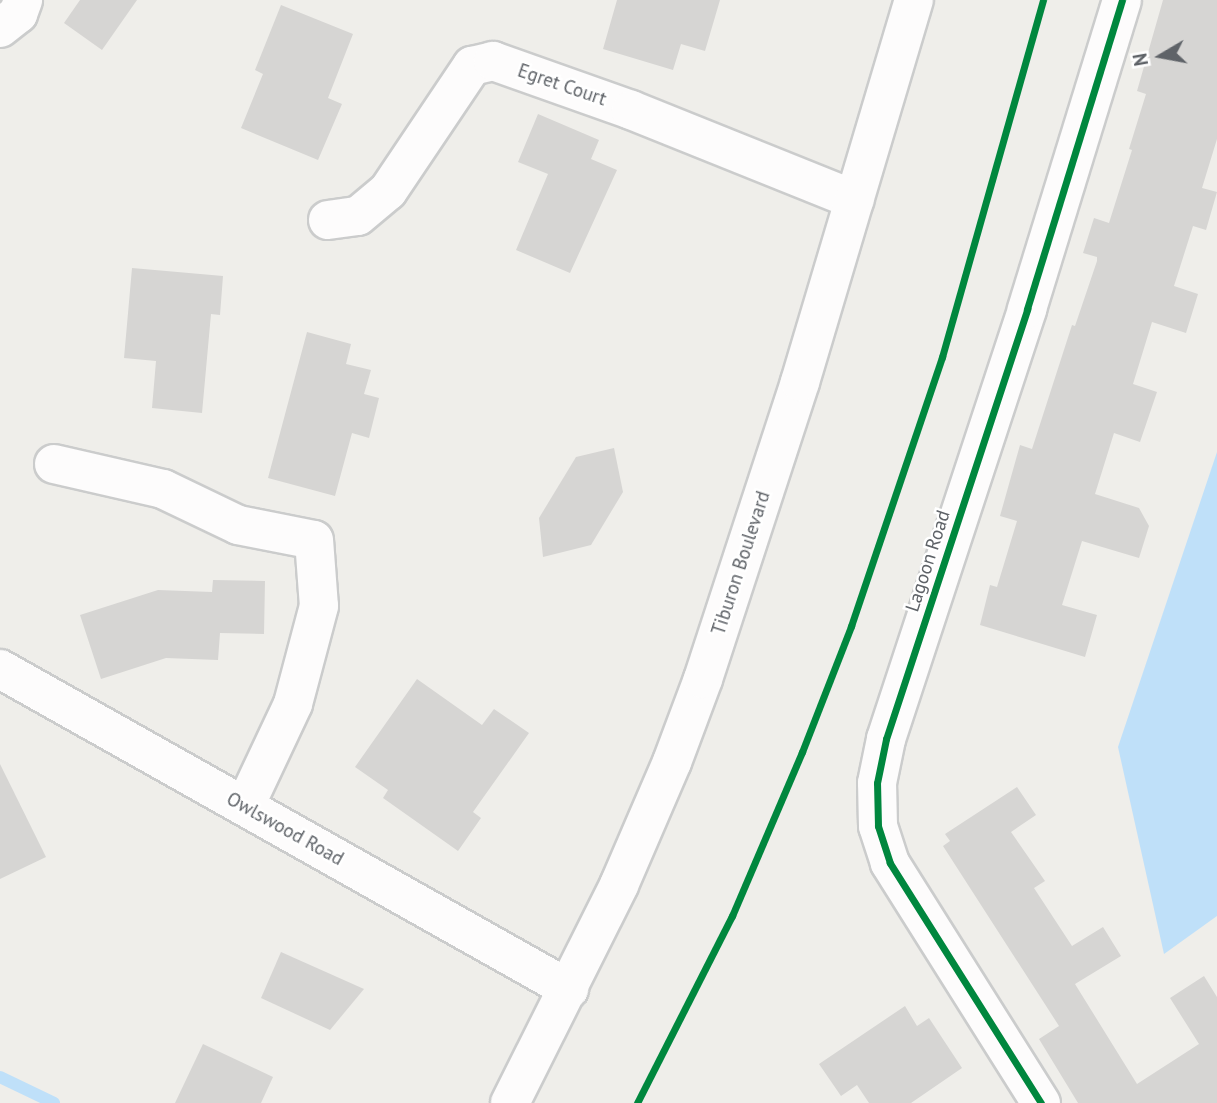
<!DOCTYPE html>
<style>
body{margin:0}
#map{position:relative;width:1217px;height:1103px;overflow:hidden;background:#efeeea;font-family:"PT Sans",sans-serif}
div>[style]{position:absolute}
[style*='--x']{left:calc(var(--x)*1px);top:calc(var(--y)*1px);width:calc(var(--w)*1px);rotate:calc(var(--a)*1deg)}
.water>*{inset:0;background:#bfe0f9}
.stream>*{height:12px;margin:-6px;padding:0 6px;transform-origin:6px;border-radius:6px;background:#bfe0f9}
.building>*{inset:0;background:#d6d5d3}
.roads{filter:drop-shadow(2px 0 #cbcccc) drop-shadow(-2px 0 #cbcccc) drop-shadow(0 2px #cbcccc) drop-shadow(0 -2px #cbcccc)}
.street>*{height:38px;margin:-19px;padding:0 19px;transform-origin:19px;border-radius:19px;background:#fdfcfc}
.secondary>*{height:38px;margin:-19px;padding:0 19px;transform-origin:19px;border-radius:19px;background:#fdfcfc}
.cycleway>*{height:7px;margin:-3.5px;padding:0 3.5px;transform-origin:3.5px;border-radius:3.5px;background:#00873e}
span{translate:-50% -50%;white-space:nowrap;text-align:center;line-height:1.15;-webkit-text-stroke:5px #fff;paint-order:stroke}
.street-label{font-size:19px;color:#5f6368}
.north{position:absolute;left:1126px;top:21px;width:70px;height:70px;-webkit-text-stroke:5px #fff;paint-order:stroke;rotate:260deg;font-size:19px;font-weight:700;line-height:28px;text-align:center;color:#5f6368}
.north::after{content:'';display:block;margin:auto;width:24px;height:32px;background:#5f6368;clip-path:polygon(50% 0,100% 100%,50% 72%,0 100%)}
</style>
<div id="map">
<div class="water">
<i style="clip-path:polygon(1217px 452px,1217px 916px,1164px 954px,1118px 747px)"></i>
</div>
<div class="stream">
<i style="--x:0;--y:1077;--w:60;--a:25.7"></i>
</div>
<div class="building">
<i style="clip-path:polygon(80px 0,137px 0,102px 50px,64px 23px)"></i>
<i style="clip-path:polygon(617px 0,720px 0,705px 51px,681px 44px,673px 70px,603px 49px)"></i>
<i style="clip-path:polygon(1163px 0,1217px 0,1217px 139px,1202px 188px,1217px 192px,1206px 230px,1193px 226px,1174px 286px,1198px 294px,1186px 333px,1152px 322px,1133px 384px,1157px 392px,1140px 442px,1114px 433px,1095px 494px,1139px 508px,1149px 526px,1139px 558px,1082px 541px,1062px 605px,1097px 615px,1085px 657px,980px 625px,990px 585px,997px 587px,1017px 521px,1000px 516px,1020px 445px,1032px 449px,1072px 325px,1075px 326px,1097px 261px,1097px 257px,1083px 253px,1094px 218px,1109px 223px,1132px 150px,1129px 149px,1146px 94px,1137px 91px)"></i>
<i style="clip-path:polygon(281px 5px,353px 34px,328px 98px,342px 104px,318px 160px,241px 128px,263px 74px,255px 70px)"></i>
<i style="clip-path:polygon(538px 114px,599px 140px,591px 159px,617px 170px,570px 273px,516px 250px,548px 174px,518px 162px)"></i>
<i style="clip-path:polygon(132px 268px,223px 276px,220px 315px,211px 314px,202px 413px,152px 408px,156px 361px,124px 358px)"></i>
<i style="clip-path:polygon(307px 332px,351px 344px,346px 364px,371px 370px,364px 394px,379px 398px,369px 438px,352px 433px,335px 496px,268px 478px)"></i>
<i style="clip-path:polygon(614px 448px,623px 492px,591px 545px,543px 557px,539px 518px,576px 457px)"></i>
<i style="clip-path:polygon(213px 580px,265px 581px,264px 634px,220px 633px,218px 660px,166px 658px,101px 679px,80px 615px,158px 590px,212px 592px)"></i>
<i style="clip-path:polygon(417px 679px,482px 725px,494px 709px,529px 733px,473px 812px,481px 818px,458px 851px,383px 798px,388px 790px,355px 767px)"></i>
<i style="clip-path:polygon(0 764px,46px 857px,0 879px)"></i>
<i style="clip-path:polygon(1017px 787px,1036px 815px,1011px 832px,1045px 881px,1034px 888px,1072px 946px,1103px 927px,1121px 956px,1075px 984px,1137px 1084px,1199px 1044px,1170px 998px,1204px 976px,1217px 997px,1217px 1103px,1078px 1103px,1039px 1039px,1059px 1026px,943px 846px,950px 841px,945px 834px)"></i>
<i style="clip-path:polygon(281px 952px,364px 989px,330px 1030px,261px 998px)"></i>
<i style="clip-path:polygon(905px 1006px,917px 1026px,929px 1018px,962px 1068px,911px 1103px,869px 1103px,857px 1085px,841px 1096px,819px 1064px)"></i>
<i style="clip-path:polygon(203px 1044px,273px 1077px,261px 1103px,175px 1103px)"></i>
</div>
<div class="roads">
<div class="street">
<i style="--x:0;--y:28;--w:23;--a:-38"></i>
<i style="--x:18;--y:14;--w:15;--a:-70"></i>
<i style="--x:328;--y:220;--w:30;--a:-8"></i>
<i style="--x:358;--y:216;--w:39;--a:-40"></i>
<i style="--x:388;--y:191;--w:151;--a:-56.1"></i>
<i style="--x:472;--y:66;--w:22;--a:-13"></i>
<i style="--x:493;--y:61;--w:146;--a:19.5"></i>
<i style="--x:631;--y:110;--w:241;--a:21.9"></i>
<i style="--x:54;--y:464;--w:112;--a:12.9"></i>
<i style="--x:163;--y:489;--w:83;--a:25.6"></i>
<i style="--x:238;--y:525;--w:77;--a:11.2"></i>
<i style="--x:314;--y:540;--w:66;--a:85.7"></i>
<i style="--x:319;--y:606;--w:101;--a:104.9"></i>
<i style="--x:293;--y:704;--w:113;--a:115.2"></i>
<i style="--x:0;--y:669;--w:653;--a:29.35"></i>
<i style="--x:1041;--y:1103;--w:284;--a:-122.2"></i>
<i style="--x:890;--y:863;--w:39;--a:-108"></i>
<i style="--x:878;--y:826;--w:43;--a:-91.3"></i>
<i style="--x:877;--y:783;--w:45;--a:-78.4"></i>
<i style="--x:886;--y:739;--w:453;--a:-71.8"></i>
<i style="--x:1027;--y:309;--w:323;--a:-72.9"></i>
</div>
<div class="secondary">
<i style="--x:510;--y:1103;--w:244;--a:-63.4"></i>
<i style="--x:619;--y:885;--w:134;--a:-66.7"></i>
<i style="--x:672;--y:762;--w:89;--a:-69.5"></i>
<i style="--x:703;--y:679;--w:312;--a:-71.9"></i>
<i style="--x:800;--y:382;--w:399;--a:-73.4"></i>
</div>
</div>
<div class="cycleway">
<i style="--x:637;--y:1103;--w:210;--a:-63.1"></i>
<i style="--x:732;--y:916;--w:178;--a:-66.9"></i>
<i style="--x:802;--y:752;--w:135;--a:-68.7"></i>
<i style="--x:851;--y:626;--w:284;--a:-71.3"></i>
<i style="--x:942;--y:357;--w:371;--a:-74.2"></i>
<i style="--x:1041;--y:1103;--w:284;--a:-122.2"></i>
<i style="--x:890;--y:863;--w:39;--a:-108"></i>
<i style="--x:878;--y:826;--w:43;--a:-91.3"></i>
<i style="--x:877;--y:783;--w:45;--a:-78.4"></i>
<i style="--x:886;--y:739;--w:453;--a:-71.8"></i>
<i style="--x:1027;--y:309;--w:323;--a:-72.9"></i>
</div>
<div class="street-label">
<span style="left:562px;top:85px;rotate:19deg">Egret Court</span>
<span style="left:928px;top:561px;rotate:-72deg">Lagoon Road</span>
<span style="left:741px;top:563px;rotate:-72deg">Tiburon Boulevard</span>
<span style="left:285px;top:829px;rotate:29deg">Owlswood Road</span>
</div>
<div class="north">N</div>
</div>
